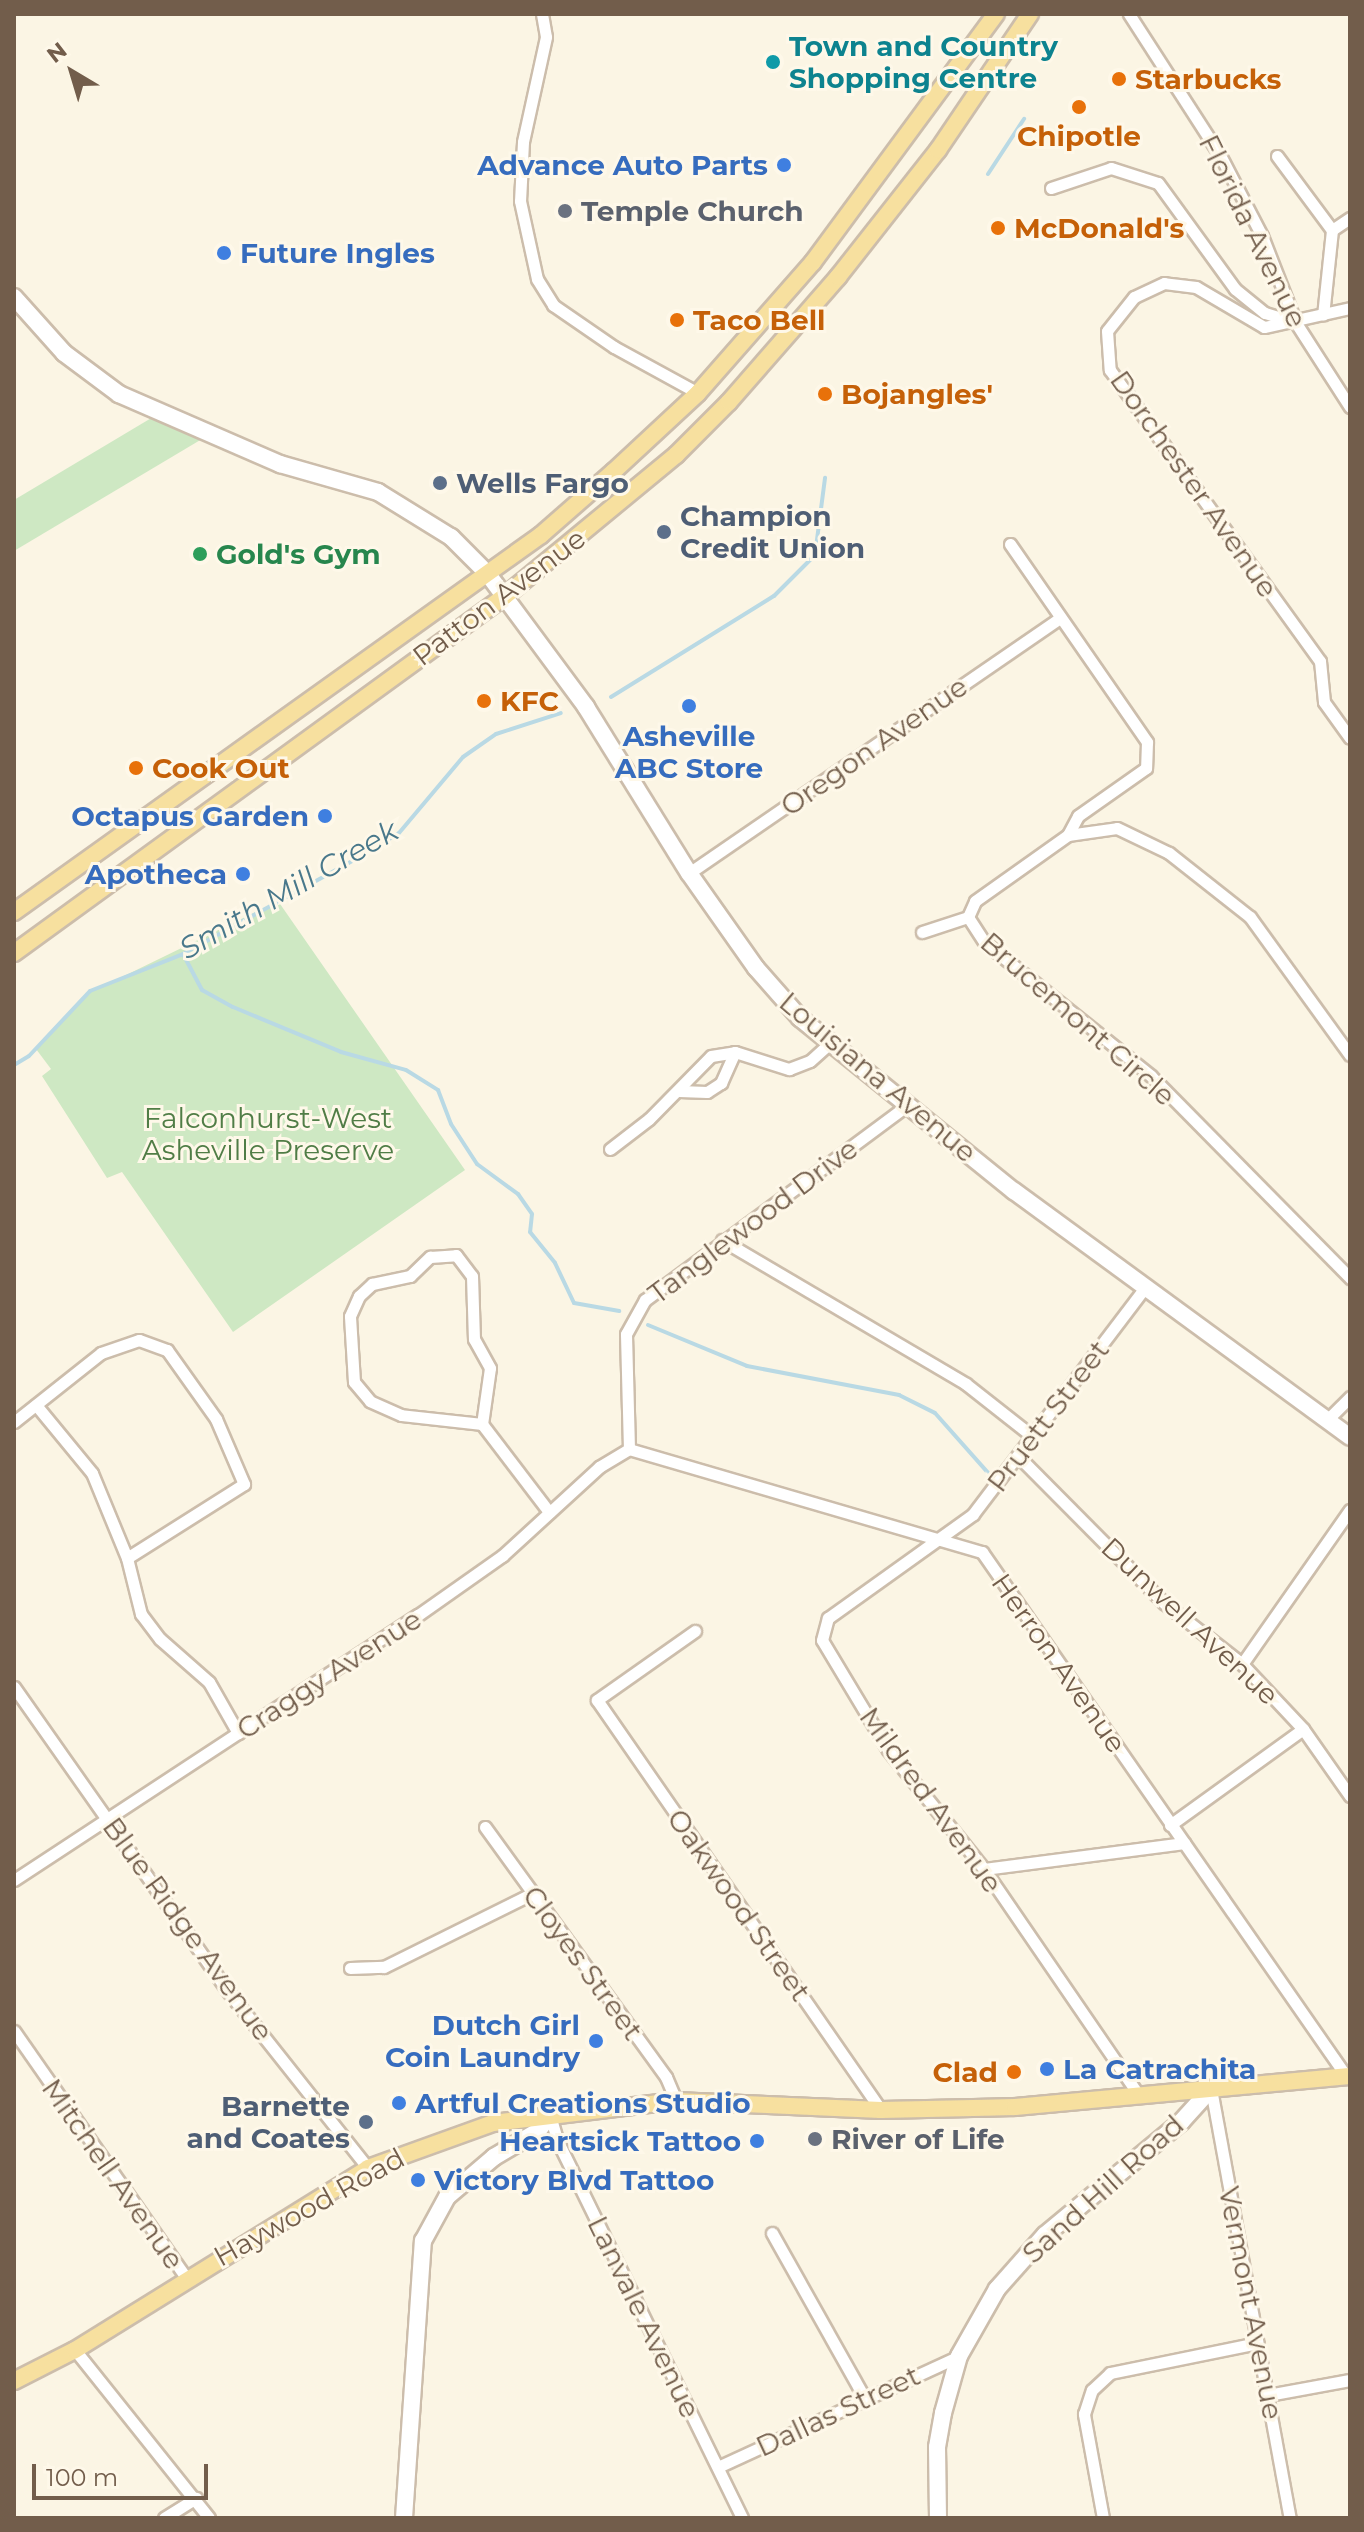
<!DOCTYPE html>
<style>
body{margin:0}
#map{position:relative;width:1364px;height:2532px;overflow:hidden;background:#fbf5e4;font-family:Montserrat,sans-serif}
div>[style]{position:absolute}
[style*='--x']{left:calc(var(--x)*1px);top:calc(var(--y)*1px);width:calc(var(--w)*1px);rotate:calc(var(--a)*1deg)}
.green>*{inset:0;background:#cee8c3}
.stream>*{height:4px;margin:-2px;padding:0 2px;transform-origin:2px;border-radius:2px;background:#b9d9e4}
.roads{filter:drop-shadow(2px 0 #ccbdab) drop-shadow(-2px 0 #ccbdab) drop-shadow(0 2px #ccbdab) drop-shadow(0 -2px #ccbdab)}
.street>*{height:11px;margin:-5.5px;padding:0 5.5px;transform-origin:5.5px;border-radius:5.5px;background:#fff}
.secondary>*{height:16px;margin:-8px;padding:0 8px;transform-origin:8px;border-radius:8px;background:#fff}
.primary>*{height:16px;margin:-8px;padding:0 8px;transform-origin:8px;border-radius:8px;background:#f7e09f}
.dots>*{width:22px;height:22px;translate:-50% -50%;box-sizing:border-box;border:4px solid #fef8e9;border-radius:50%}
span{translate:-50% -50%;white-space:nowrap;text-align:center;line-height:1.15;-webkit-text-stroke:6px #fef8e9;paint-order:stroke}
.culture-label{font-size:28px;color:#0d838f;font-weight:700}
.left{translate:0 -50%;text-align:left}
.food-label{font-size:28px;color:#c56008;font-weight:700}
.right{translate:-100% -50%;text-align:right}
.shop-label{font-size:28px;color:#366cbe;font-weight:700}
.worship-label{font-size:28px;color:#5b616d;font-weight:700}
.street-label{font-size:28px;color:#725d4b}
.service-label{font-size:28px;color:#4e5e75;font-weight:700}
.leisure-label{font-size:28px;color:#27864d;font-weight:700}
.park-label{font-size:28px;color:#507d46}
.water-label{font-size:30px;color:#49788b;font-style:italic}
.frame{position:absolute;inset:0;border:16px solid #725d4b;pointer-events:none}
.north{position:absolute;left:32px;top:32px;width:80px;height:80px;-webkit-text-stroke:6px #fef8e9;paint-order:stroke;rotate:322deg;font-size:22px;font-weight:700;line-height:32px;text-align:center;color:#725d4b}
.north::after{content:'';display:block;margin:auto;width:28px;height:36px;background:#725d4b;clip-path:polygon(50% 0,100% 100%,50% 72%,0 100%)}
.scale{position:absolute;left:32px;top:2464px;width:176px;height:36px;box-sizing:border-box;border:4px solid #725d4b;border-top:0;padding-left:10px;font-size:24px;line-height:28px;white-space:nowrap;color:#725d4b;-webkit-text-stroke:6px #fef8e9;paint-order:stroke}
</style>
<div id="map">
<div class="green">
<i style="clip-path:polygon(153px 417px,202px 439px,14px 551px,14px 500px)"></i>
<i style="clip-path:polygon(278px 901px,465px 1170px,233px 1332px,122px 1172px,107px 1178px,42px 1076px,51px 1069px,36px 1049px,85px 995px)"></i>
</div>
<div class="stream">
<i style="--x:988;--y:174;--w:66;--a:-56.8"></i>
<i style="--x:611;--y:697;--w:192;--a:-31.8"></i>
<i style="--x:774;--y:596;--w:58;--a:-45"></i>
<i style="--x:815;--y:555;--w:78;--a:-82.6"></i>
<i style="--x:183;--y:954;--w:41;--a:62.2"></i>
<i style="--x:202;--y:990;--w:35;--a:29"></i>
<i style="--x:233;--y:1007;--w:117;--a:22.6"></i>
<i style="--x:341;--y:1052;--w:67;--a:15.5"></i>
<i style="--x:406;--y:1070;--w:38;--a:32"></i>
<i style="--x:438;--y:1090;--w:36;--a:69"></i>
<i style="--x:451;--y:1124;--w:48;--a:57"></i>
<i style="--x:477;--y:1164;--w:51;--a:36.2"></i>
<i style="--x:518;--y:1194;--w:24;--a:55"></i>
<i style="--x:532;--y:1214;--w:18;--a:96"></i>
<i style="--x:530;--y:1232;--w:40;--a:51"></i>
<i style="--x:555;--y:1263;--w:44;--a:64.6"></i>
<i style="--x:574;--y:1303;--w:46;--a:10.1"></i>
<i style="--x:14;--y:1065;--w:17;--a:-31"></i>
<i style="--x:29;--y:1056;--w:89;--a:-46.8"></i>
<i style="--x:90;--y:991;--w:100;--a:-21.7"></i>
<i style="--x:183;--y:954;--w:203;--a:-28.8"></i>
<i style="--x:361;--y:856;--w:44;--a:-31.2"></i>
<i style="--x:399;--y:833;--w:99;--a:-49.9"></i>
<i style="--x:463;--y:757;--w:40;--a:-34.9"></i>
<i style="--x:496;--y:734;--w:68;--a:-17.9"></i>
<i style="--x:648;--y:1325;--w:107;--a:22.5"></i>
<i style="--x:747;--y:1366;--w:155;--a:10.8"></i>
<i style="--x:899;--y:1395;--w:40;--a:26.6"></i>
<i style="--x:935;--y:1413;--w:84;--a:48.4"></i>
</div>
<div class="roads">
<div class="street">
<i style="--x:542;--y:14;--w:23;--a:80"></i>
<i style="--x:546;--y:37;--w:107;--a:102.4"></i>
<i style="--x:523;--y:142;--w:59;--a:92.9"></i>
<i style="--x:520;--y:201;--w:80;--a:77.7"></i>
<i style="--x:537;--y:279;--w:31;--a:58"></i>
<i style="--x:553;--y:305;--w:74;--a:34.5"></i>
<i style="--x:614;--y:347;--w:96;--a:28.7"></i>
<i style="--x:1129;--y:14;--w:168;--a:57.2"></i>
<i style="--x:1220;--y:155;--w:91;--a:62.6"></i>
<i style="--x:1262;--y:236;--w:93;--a:68.7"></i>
<i style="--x:1296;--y:323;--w:100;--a:57.3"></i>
<i style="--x:1277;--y:156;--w:92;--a:53.4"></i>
<i style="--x:1332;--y:230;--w:85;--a:96"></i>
<i style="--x:1051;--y:188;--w:63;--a:-18.4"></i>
<i style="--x:1111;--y:168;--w:49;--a:17.7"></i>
<i style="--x:1158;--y:183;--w:131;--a:54"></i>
<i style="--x:1235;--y:289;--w:38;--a:39"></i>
<i style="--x:1265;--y:313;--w:27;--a:17"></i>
<i style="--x:1332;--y:230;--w:22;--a:-34"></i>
<i style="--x:1350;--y:308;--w:88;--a:167.5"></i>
<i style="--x:1264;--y:327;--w:79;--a:-149.5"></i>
<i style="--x:1196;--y:287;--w:32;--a:-173"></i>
<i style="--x:1164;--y:283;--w:33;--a:155"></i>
<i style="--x:1134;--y:297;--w:43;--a:128.5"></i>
<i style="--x:1107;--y:331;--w:39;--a:86"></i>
<i style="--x:1110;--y:370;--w:359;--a:54.2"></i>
<i style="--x:1320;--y:661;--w:41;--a:84.4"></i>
<i style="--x:1324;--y:702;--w:44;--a:54.2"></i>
<i style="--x:1010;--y:544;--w:241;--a:55.3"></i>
<i style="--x:1147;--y:742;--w:26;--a:92"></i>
<i style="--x:1146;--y:768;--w:83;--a:144.8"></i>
<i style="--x:1078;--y:816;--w:21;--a:118"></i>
<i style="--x:689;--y:873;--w:449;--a:-34.5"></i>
<i style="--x:968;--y:917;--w:30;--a:57"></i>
<i style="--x:984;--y:942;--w:214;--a:38.7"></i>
<i style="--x:1151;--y:1076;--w:284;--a:45.4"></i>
<i style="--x:968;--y:917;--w:17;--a:-66"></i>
<i style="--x:975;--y:901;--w:114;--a:-35.4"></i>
<i style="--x:1068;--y:835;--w:49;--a:-8.1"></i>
<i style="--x:1117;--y:828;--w:58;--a:25.7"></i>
<i style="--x:1169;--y:853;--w:103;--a:38.3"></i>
<i style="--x:1250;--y:917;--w:170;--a:54.1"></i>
<i style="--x:922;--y:932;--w:48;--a:-18.1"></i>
<i style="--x:679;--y:1091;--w:28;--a:2"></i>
<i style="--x:707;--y:1092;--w:17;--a:-33"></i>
<i style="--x:721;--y:1083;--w:34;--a:-66"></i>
<i style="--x:610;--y:1149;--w:49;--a:-37.6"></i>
<i style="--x:649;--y:1119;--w:88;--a:-45.5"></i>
<i style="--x:711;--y:1056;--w:24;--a:-9"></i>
<i style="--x:735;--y:1052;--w:57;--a:17.5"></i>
<i style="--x:789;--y:1069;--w:22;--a:-21"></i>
<i style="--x:810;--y:1061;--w:27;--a:-42"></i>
<i style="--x:722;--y:1240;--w:283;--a:30.5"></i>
<i style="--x:966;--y:1384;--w:84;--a:38.2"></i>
<i style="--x:36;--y:1405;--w:88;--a:50.5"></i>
<i style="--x:92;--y:1473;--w:92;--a:67.6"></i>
<i style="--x:127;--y:1558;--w:58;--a:76"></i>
<i style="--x:141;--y:1614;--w:31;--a:53"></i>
<i style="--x:160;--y:1639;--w:65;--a:41.3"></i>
<i style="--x:209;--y:1682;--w:59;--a:60.4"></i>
<i style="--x:1327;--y:1420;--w:33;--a:-45"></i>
<i style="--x:14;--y:1422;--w:111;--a:-38.4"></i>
<i style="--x:101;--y:1353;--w:40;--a:-18.9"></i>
<i style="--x:139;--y:1340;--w:30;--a:20"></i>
<i style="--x:167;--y:1350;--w:85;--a:54.6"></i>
<i style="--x:216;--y:1419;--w:71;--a:66.7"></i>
<i style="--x:244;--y:1484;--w:138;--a:147.7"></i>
<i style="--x:482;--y:1424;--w:81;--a:-173.7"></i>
<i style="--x:401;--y:1415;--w:34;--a:-156"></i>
<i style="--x:370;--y:1401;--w:25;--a:-130"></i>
<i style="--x:354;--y:1382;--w:66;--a:-93.5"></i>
<i style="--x:350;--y:1316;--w:22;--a:-66"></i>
<i style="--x:359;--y:1296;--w:18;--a:-43"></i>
<i style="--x:372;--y:1284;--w:39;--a:-12"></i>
<i style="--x:410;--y:1276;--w:28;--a:-44"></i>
<i style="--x:430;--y:1257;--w:26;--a:-4"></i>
<i style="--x:456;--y:1255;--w:26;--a:53"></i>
<i style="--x:472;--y:1276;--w:63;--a:88.2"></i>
<i style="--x:474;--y:1339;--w:33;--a:61"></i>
<i style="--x:490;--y:1368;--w:57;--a:98.1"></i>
<i style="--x:482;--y:1424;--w:111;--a:52.7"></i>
<i style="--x:629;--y:1449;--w:368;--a:16.3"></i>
<i style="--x:982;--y:1552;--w:638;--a:55.21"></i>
<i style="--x:629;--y:1449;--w:115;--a:-91.5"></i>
<i style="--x:626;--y:1334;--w:39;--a:-61"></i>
<i style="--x:645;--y:1300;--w:325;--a:-36.6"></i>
<i style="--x:1018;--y:1456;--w:207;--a:45.2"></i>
<i style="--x:1164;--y:1603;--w:99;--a:38"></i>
<i style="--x:1242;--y:1664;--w:89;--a:46.8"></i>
<i style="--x:1303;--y:1729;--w:82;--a:55"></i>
<i style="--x:695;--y:1631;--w:120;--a:144.9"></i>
<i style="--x:597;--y:1700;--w:499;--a:55.3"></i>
<i style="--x:1242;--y:1664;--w:188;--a:-55"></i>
<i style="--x:14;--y:1687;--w:369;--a:54.9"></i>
<i style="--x:226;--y:1989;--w:228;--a:51.6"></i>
<i style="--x:1170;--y:1825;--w:164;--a:-35.8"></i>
<i style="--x:485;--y:1827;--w:309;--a:54.1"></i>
<i style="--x:666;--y:2077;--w:26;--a:67"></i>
<i style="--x:984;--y:1869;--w:202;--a:-7.4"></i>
<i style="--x:14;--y:1880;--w:483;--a:-33.3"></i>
<i style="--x:418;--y:1615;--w:103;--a:-35.1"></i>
<i style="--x:502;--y:1556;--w:132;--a:-42.5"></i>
<i style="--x:599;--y:1467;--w:35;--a:-31"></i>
<i style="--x:350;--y:1968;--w:34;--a:-2"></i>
<i style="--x:384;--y:1967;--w:166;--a:-26.4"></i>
<i style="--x:14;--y:2031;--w:301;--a:55.1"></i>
<i style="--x:1211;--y:2089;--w:436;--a:79.6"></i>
<i style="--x:1138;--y:2094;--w:273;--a:-124.4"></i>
<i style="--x:984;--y:1869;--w:153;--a:-128.9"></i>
<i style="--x:888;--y:1750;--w:128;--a:-121"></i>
<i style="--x:822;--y:1640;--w:23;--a:-75"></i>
<i style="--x:828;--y:1618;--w:178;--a:-35.6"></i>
<i style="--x:973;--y:1514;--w:283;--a:-52.8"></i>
<i style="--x:550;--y:2115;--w:26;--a:74"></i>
<i style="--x:557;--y:2140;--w:421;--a:63.9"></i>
<i style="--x:772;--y:2233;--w:188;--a:60.7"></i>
<i style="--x:75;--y:2350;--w:215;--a:51.4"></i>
<i style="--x:1268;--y:2395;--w:83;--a:-10.4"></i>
<i style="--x:718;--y:2467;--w:265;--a:-24.7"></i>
<i style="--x:164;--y:2518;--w:38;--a:-32"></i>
<i style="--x:1103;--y:2518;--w:106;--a:-100.4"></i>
<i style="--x:1084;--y:2414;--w:25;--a:-72"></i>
<i style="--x:1092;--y:2390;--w:25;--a:-43"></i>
<i style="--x:1110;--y:2373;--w:150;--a:-11.5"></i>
</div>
<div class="secondary">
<i style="--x:14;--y:297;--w:75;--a:48.2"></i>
<i style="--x:64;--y:353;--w:69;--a:36.7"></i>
<i style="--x:119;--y:394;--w:176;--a:23.5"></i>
<i style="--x:280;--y:464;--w:102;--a:15.9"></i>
<i style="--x:378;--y:492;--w:86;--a:31.7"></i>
<i style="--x:451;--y:537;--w:51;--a:45"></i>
<i style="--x:487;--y:573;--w:167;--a:53.5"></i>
<i style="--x:586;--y:707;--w:195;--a:58.2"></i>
<i style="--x:689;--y:873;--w:116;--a:54.8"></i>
<i style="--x:756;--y:968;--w:67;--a:48.7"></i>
<i style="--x:800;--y:1018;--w:275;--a:39"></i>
<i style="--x:1014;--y:1191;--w:416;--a:36.2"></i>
<i style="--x:404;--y:2518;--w:278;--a:-86.1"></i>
<i style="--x:423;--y:2241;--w:50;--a:-61.4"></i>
<i style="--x:447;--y:2197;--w:62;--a:-40.4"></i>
<i style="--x:494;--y:2157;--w:51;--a:-30.6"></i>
<i style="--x:538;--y:2131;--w:20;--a:-53"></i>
<i style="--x:938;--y:2518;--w:71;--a:-90.8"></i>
<i style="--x:937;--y:2447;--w:35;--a:-80"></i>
<i style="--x:943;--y:2413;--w:59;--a:-74.3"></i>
<i style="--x:959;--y:2356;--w:77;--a:-60.4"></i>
<i style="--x:997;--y:2289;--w:72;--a:-48.4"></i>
<i style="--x:1045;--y:2235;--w:177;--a:-39.7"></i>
<i style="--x:1181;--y:2122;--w:45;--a:-47.7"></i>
</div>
<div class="primary">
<i style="--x:14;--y:912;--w:648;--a:-35.58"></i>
<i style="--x:541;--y:535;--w:96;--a:-41.2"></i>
<i style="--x:613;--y:472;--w:116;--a:-42.9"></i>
<i style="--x:698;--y:393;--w:174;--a:-48.7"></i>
<i style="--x:813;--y:262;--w:308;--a:-53.6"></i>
<i style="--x:14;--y:953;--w:607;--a:-36.02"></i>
<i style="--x:505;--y:596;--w:222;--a:-39.5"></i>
<i style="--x:676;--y:455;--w:75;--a:-45"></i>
<i style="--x:729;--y:402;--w:166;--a:-48.9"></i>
<i style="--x:838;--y:277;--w:162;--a:-51.8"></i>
<i style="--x:938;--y:150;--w:164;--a:-55.9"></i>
<i style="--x:14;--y:2381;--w:68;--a:-26.9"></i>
<i style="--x:75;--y:2350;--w:345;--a:-31.8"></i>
<i style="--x:368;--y:2168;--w:133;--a:-19.8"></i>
<i style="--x:493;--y:2123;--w:184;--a:-6.9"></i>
<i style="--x:676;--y:2101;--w:205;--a:2.5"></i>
<i style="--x:881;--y:2110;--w:134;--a:-1.3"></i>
<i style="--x:1015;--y:2107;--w:336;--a:-5.3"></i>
</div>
</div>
<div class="dots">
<i style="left:773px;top:62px;background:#0f9aa8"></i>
<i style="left:1119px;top:79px;background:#e8710a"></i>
<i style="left:1079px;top:107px;background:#e8710a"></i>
<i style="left:784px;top:165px;background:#3f7fe0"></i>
<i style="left:565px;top:211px;background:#6b7280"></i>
<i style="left:998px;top:228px;background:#e8710a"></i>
<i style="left:224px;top:253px;background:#3f7fe0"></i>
<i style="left:677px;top:320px;background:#e8710a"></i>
<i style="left:825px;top:394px;background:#e8710a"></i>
<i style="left:440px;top:483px;background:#5c6f8a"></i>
<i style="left:664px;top:532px;background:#5c6f8a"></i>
<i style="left:200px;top:554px;background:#2e9e5b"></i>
<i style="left:484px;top:701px;background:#e8710a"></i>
<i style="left:689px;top:706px;background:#3f7fe0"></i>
<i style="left:136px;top:768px;background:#e8710a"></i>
<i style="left:325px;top:816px;background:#3f7fe0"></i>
<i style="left:243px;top:874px;background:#3f7fe0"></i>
<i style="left:596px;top:2041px;background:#3f7fe0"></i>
<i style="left:1047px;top:2069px;background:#3f7fe0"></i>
<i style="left:1014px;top:2072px;background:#e8710a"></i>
<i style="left:399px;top:2103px;background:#3f7fe0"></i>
<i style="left:366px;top:2122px;background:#5c6f8a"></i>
<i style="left:815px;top:2139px;background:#6b7280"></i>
<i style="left:757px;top:2141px;background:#3f7fe0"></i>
<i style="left:418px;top:2180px;background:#3f7fe0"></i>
</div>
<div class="culture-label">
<span class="left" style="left:789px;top:62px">Town and Country<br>Shopping Centre</span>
</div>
<div class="food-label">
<span class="left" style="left:1135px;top:79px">Starbucks</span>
<span style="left:1079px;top:136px">Chipotle</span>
<span class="left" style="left:1014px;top:228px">McDonald's</span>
<span class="left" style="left:693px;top:320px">Taco Bell</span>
<span class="left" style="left:841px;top:394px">Bojangles'</span>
<span class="left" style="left:500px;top:701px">KFC</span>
<span class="left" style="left:152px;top:768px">Cook Out</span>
<span class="right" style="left:998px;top:2072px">Clad</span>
</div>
<div class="shop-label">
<span class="right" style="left:768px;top:165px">Advance Auto Parts</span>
<span class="left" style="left:240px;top:253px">Future Ingles</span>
<span style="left:689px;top:752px">Asheville<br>ABC Store</span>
<span class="right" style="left:309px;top:816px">Octapus Garden</span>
<span class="right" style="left:227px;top:874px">Apotheca</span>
<span class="right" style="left:580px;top:2041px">Dutch Girl<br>Coin Laundry</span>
<span class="left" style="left:1063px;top:2069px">La Catrachita</span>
<span class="left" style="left:415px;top:2103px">Artful Creations Studio</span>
<span class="right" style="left:741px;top:2141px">Heartsick Tattoo</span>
<span class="left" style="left:434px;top:2180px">Victory Blvd Tattoo</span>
</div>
<div class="worship-label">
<span class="left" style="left:581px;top:211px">Temple Church</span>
<span class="left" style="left:831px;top:2139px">River of Life</span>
</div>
<div class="street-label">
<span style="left:1253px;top:231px;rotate:64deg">Florida Avenue</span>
<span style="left:1194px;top:484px;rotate:55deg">Dorchester Avenue</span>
<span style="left:499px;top:597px;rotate:-37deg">Patton Avenue</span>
<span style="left:874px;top:746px;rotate:-35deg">Oregon Avenue</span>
<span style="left:1078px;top:1019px;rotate:41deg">Brucemont Circle</span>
<span style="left:878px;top:1077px;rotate:40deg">Louisiana Avenue</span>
<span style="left:753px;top:1221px;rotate:-37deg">Tanglewood Drive</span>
<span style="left:1048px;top:1416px;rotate:-53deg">Pruett Street</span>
<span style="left:1190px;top:1621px;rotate:43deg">Dunwell Avenue</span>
<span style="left:1059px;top:1663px;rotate:55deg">Herron Avenue</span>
<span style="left:329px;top:1674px;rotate:-33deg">Craggy Avenue</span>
<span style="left:931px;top:1800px;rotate:54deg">Mildred Avenue</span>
<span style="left:739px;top:1905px;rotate:55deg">Oakwood Street</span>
<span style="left:188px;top:1929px;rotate:54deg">Blue Ridge Avenue</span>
<span style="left:583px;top:1963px;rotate:54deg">Cloyes Street</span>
<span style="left:113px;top:2174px;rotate:55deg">Mitchell Avenue</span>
<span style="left:1103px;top:2189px;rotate:-42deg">Sand Hill Road</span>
<span style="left:309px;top:2207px;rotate:-29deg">Haywood Road</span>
<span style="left:1251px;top:2303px;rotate:79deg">Vermont Avenue</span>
<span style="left:644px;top:2317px;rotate:64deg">Lanvale Avenue</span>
<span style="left:838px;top:2411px;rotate:-25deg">Dallas Street</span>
</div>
<div class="service-label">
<span class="left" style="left:456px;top:483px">Wells Fargo</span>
<span class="left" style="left:680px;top:532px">Champion<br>Credit Union</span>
<span class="right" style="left:350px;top:2122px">Barnette<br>and Coates</span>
</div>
<div class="leisure-label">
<span class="left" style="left:216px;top:554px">Gold's Gym</span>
</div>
<div class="park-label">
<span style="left:268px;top:1134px">Falconhurst-West<br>Asheville Preserve</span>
</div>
<div class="water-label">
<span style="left:289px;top:890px;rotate:-30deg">Smith Mill Creek</span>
</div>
<div class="frame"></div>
<div class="north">N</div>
<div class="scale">100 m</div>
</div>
